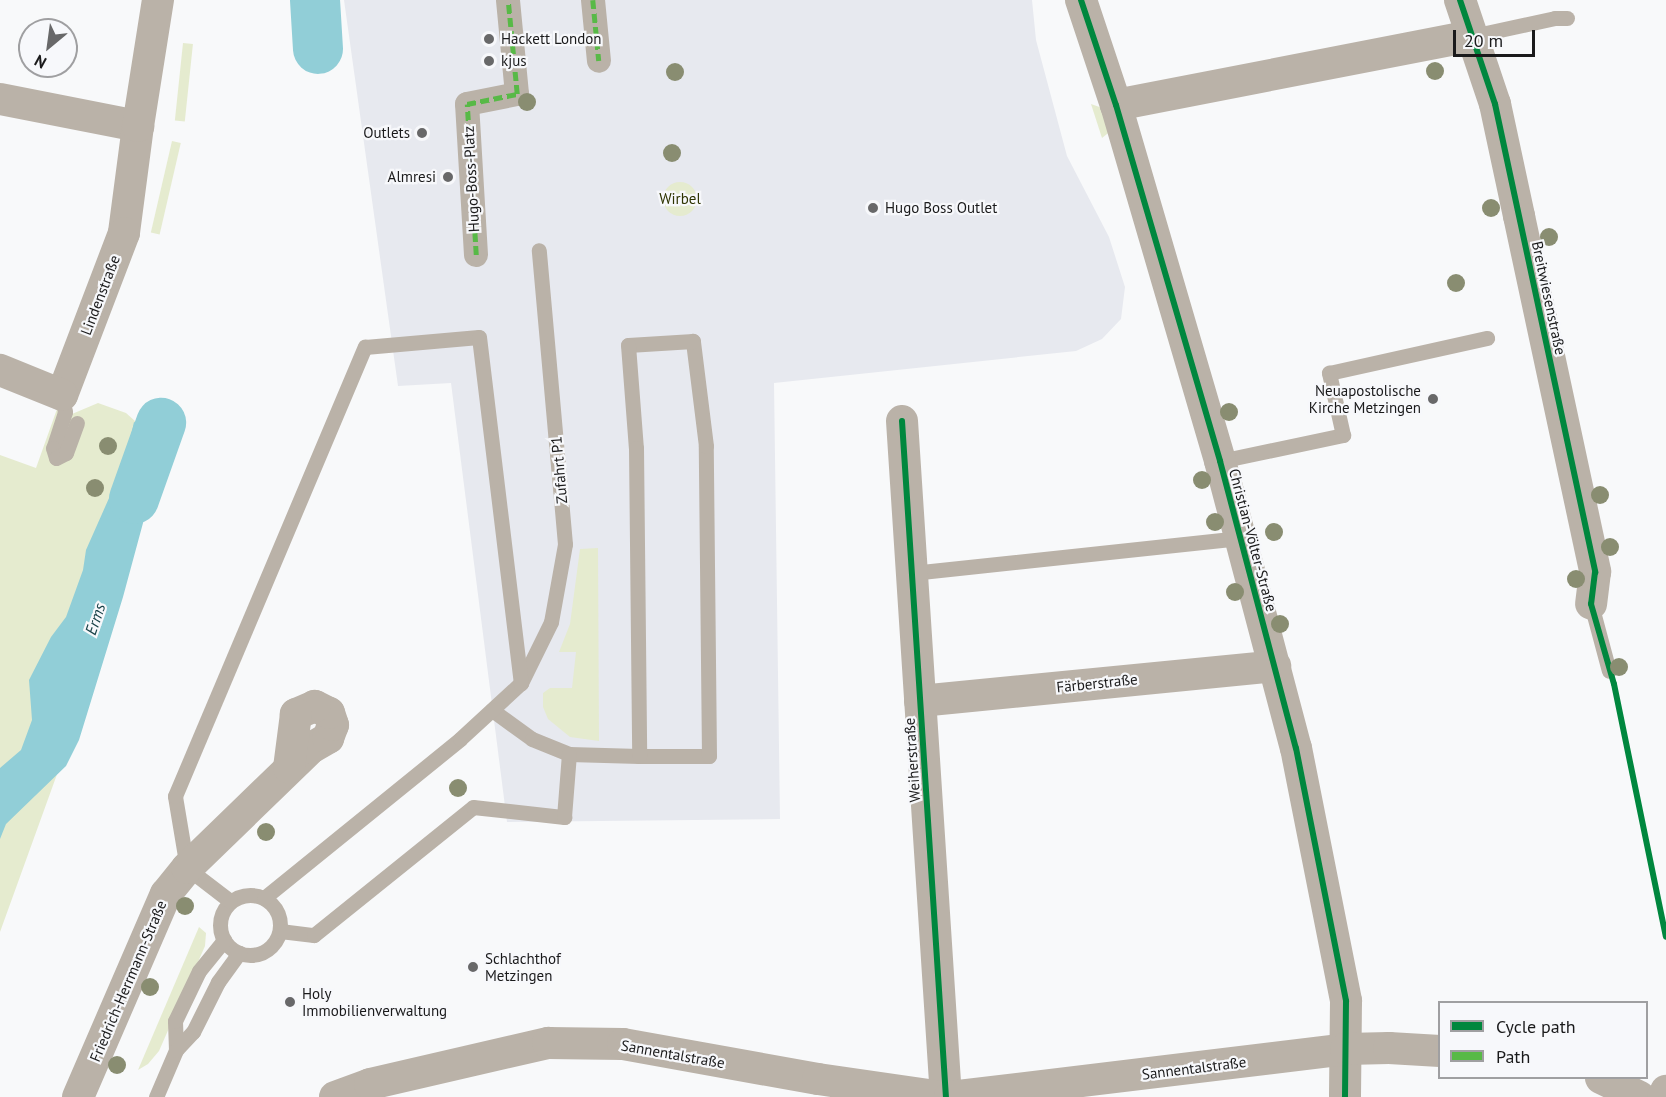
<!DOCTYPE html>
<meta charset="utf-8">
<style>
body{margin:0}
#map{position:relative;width:1666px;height:1097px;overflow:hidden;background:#f8f9fa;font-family:"PT Sans",sans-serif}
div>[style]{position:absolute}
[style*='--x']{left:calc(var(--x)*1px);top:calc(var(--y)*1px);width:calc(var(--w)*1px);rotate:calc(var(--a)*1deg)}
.built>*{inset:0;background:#e7e9ef}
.green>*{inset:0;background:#e5ebcf;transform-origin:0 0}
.round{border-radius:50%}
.water>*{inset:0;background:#91ced7}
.river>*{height:50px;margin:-25px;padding:0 25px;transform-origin:25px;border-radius:25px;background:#91ced7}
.service>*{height:15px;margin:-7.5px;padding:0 7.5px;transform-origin:7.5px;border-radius:7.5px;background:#bab2a8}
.service>.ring{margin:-7.5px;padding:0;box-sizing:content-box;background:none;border:15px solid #bab2a8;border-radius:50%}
.pedestrian>*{height:24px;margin:-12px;padding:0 12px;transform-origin:12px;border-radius:12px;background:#bab2a8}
.minor>*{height:32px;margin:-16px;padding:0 16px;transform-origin:16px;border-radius:16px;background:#bab2a8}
.quiet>*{height:4.5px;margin-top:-2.25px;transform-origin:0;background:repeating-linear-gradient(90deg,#58b947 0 9px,transparent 0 13.5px)}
.cycleway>*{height:6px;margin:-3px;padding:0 3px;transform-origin:3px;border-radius:3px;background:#00873e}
.trees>*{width:18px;height:18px;margin:-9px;border-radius:50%;background:#898d71}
.dots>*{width:16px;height:16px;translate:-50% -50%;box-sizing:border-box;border:3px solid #f7f8fb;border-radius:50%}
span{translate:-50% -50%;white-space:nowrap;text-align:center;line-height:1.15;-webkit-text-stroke:4.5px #f7f8fb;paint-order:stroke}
.poi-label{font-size:15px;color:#1a1a1b}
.left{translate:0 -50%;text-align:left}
.right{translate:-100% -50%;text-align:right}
.street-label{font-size:15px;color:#1a1a1b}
.park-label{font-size:15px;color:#2e3401}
.water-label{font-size:16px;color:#194248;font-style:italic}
.legend{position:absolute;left:1438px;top:1001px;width:210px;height:78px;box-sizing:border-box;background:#f7f8fb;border:2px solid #9f9fa1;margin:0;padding:8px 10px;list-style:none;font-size:18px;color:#1a1a1b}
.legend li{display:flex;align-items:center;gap:12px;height:30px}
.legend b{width:30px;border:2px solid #9f9fa1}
.north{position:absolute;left:18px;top:18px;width:60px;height:60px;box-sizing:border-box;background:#f7f8fb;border:2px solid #9f9fa1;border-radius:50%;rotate:209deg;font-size:16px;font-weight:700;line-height:24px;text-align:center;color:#1a1a1b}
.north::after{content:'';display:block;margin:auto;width:21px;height:27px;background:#686869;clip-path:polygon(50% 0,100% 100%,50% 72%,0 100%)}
.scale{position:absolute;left:1453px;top:30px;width:82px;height:27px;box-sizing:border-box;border:3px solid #1a1a1b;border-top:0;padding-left:8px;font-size:18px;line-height:21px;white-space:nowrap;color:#1a1a1b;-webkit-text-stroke:4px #f7f8fb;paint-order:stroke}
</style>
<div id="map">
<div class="built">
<i style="clip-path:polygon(344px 0,1032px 0,1036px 40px,1067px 156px,1109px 237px,1125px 287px,1121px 319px,1102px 339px,1076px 351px,774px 383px,780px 819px,507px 822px,451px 383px,398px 386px)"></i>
</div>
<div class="green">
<i style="left:183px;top:43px;width:10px;height:78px;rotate:6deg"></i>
<i style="clip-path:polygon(1091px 104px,1105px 109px,1112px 130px,1102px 138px)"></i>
<i style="left:172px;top:141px;width:9px;height:94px;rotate:13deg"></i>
<i class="round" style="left:663px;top:182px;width:34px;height:34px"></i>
<i style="clip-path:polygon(98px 403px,126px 413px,163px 446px,60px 766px,0 932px,0 455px,36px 468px,57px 409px,72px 414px)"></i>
<i style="clip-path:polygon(598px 548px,599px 741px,570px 737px,548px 719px,543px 707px,543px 693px,550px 688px,572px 688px,576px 652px,559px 652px,570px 624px,580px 549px)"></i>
<i style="clip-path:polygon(199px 927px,206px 933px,205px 946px,159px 1051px,148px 1064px,138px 1070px)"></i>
</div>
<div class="water">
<i style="clip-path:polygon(134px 422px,172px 442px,168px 465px,156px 475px,123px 597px,79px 740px,66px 766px,6px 824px,0 839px,0 768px,21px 750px,32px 720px,29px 680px,51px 637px,66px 617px,83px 570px,86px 550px,125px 462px)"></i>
</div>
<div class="river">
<i style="--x:315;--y:0;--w:49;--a:86.5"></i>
<i style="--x:134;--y:499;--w:81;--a:-70.4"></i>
</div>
<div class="service">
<i style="--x:1472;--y:36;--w:85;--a:-12.2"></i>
<i style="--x:1555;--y:18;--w:12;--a:0"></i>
<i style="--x:62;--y:395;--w:17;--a:80"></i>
<i style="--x:65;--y:412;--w:38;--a:108"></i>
<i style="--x:53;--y:448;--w:10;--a:73"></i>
<i style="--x:56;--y:458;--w:11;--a:-27"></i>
<i style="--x:66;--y:453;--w:32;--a:-70"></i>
<i style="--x:1220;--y:461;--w:126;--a:-11.9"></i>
<i style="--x:1343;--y:435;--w:64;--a:-102.7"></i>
<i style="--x:1329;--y:373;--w:162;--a:-12.5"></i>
<i style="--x:912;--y:573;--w:330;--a:-6.1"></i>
<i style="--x:1591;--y:604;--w:69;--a:75"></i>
<i style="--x:492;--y:710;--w:49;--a:35.9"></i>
<i style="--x:532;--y:739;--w:40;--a:22"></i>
<i style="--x:569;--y:754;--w:70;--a:1.6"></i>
<i style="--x:639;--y:756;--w:70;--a:0"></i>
<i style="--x:709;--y:756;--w:310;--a:-90.6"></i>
<i style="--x:706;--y:446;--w:106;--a:-97.1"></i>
<i style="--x:693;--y:341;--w:65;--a:176.5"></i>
<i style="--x:628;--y:345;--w:103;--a:85.6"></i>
<i style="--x:636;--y:448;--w:308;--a:89.4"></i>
<i class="ring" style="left:220px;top:895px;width:45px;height:45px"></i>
<i style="--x:264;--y:898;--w:252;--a:-39"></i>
<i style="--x:460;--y:739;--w:83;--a:-42.6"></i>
<i style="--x:521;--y:683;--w:68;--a:-63.8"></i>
<i style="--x:551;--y:622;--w:79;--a:-79.8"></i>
<i style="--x:565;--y:544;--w:295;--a:-95.1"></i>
<i style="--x:230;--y:901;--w:54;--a:-142.5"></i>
<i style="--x:187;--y:868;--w:73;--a:-99.5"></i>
<i style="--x:175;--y:796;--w:488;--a:-67.1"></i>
<i style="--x:365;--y:347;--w:114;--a:-5"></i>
<i style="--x:479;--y:337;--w:349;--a:83.1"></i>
<i style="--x:280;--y:931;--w:34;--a:7"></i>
<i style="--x:314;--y:935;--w:204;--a:-38.8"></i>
<i style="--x:473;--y:807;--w:92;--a:6.3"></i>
<i style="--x:564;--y:817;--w:63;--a:-85.5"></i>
<i style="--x:176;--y:1050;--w:29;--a:-92"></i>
<i style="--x:175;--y:1021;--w:55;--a:-64.4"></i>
<i style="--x:199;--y:971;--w:40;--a:-51"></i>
<i style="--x:156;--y:1097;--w:51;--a:-66.9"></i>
<i style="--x:176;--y:1050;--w:25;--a:-47"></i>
<i style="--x:193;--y:1032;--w:56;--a:-63.4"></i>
<i style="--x:218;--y:982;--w:36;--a:-54"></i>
</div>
<div class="pedestrian">
<i style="--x:593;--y:0;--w:61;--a:84.4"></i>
<i style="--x:476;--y:255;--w:151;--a:-93.4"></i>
<i style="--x:467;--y:104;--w:51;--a:-11.3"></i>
<i style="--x:517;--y:94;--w:94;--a:-95.5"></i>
</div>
<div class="minor">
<i style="--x:1081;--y:0;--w:111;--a:71.6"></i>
<i style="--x:1116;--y:105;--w:371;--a:73.7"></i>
<i style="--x:1220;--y:461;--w:297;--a:75.2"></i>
<i style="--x:1296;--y:748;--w:258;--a:78.8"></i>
<i style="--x:1346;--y:1001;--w:96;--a:90.6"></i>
<i style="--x:1460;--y:0;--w:110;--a:71.4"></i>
<i style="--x:1495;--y:104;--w:115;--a:77.9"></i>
<i style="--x:1519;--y:216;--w:364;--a:77.9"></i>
<i style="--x:1595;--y:572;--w:32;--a:97"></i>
<i style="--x:0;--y:99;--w:141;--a:11.1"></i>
<i style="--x:138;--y:126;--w:108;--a:97.5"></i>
<i style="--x:124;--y:233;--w:173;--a:110.9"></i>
<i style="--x:62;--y:395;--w:67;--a:-158"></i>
<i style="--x:1116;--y:105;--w:363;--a:-11"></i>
<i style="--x:138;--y:126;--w:128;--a:-81"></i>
<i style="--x:902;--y:421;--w:677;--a:86.28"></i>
<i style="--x:920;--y:701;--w:357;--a:-5.6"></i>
<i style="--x:1601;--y:1078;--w:43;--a:26"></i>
<i style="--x:78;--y:1097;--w:221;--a:-66.6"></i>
<i style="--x:166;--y:894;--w:33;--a:-51"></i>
<i style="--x:187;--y:868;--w:173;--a:-44.1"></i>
<i style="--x:311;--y:748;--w:20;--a:-30"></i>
<i style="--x:328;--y:738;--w:14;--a:-69"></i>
<i style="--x:333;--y:725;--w:13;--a:-108"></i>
<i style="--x:329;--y:713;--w:16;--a:-153"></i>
<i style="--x:315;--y:706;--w:21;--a:157"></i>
<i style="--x:296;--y:714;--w:54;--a:97.4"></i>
<i style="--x:335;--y:1097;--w:37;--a:-20"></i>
<i style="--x:370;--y:1084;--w:183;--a:-13"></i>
<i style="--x:548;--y:1043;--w:75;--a:0.8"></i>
<i style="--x:623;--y:1044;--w:198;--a:10.2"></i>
<i style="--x:818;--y:1079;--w:126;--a:8.2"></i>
<i style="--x:950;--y:1097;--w:399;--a:-6.9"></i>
<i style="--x:1346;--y:1049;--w:43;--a:-1.3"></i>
<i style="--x:1389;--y:1048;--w:51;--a:3.4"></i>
<i style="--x:1663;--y:1097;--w:7;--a:-63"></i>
</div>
<div class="quiet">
<i style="--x:593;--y:0;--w:61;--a:84.4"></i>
<i style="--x:476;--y:255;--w:151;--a:-93.4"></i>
<i style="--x:467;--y:104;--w:51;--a:-11.3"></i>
<i style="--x:517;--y:94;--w:94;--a:-95.5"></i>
</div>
<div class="cycleway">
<i style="--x:1081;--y:0;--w:111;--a:71.6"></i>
<i style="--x:1116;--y:105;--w:371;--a:73.7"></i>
<i style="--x:1220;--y:461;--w:297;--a:75.2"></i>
<i style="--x:1296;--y:748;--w:258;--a:78.8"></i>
<i style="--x:1346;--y:1001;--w:96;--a:90.6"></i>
<i style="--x:1460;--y:0;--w:110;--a:71.4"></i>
<i style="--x:1495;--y:104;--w:479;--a:77.9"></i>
<i style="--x:1595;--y:572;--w:32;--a:97"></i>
<i style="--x:1591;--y:604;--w:83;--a:74"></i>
<i style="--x:1614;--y:684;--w:258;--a:78.4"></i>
<i style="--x:902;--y:421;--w:677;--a:86.28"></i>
</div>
<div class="trees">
<i style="left:1435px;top:71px"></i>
<i style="left:675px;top:72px"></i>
<i style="left:527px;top:102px"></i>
<i style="left:672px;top:153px"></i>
<i style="left:1491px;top:208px"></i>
<i style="left:1549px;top:237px"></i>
<i style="left:1456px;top:283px"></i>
<i style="left:1229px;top:412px"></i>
<i style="left:108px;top:446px"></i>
<i style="left:1202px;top:480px"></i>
<i style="left:95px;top:488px"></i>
<i style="left:1600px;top:495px"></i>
<i style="left:1215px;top:522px"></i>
<i style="left:1274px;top:532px"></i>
<i style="left:1610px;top:547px"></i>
<i style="left:1576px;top:579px"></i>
<i style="left:1235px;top:592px"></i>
<i style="left:1280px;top:624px"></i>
<i style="left:1619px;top:667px"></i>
<i style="left:458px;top:788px"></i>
<i style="left:266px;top:832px"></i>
<i style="left:185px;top:906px"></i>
<i style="left:150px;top:987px"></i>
<i style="left:117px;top:1065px"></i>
</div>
<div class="dots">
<i style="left:489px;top:39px;background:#686869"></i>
<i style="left:489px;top:61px;background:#686869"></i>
<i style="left:422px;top:133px;background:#686869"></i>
<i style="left:448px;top:177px;background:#686869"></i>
<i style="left:873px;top:208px;background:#686869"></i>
<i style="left:1433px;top:399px;background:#686869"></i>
<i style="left:473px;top:967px;background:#686869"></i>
<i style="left:290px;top:1002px;background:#686869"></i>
</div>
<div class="poi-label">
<span class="left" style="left:501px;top:39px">Hackett London</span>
<span class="left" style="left:501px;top:61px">kjus</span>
<span class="right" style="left:410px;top:133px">Outlets</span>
<span class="right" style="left:436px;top:177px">Almresi</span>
<span class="left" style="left:885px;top:208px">Hugo Boss Outlet</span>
<span class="right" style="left:1421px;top:399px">Neuapostolische<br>Kirche Metzingen</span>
<span class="left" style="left:485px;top:967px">Schlachthof<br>Metzingen</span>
<span class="left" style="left:302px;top:1002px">Holy<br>Immobilienverwaltung</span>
</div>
<div class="street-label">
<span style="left:471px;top:179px;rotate:-93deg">Hugo-Boss-Platz</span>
<span style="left:100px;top:295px;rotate:-69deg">Lindenstraße</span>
<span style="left:1549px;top:298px;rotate:78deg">Breitwiesenstraße</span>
<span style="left:559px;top:470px;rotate:-95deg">Zufahrt P1</span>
<span style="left:1253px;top:540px;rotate:75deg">Christian-Völter-Straße</span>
<span style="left:1097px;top:683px;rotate:-6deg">Färberstraße</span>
<span style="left:912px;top:760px;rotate:-94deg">Weiherstraße</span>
<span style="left:128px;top:981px;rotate:-67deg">Friedrich-Herrmann-Straße</span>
<span style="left:673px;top:1054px;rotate:10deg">Sannentalstraße</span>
<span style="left:1194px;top:1068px;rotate:-7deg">Sannentalstraße</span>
</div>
<div class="park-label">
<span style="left:680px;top:199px">Wirbel</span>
</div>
<div class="water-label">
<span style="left:95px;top:619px;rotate:-71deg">Erms</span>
</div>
<ul class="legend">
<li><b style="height:8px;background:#00873e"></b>Cycle path</li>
<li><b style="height:8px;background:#58b947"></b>Path</li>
</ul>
<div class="north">N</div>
<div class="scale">20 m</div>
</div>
